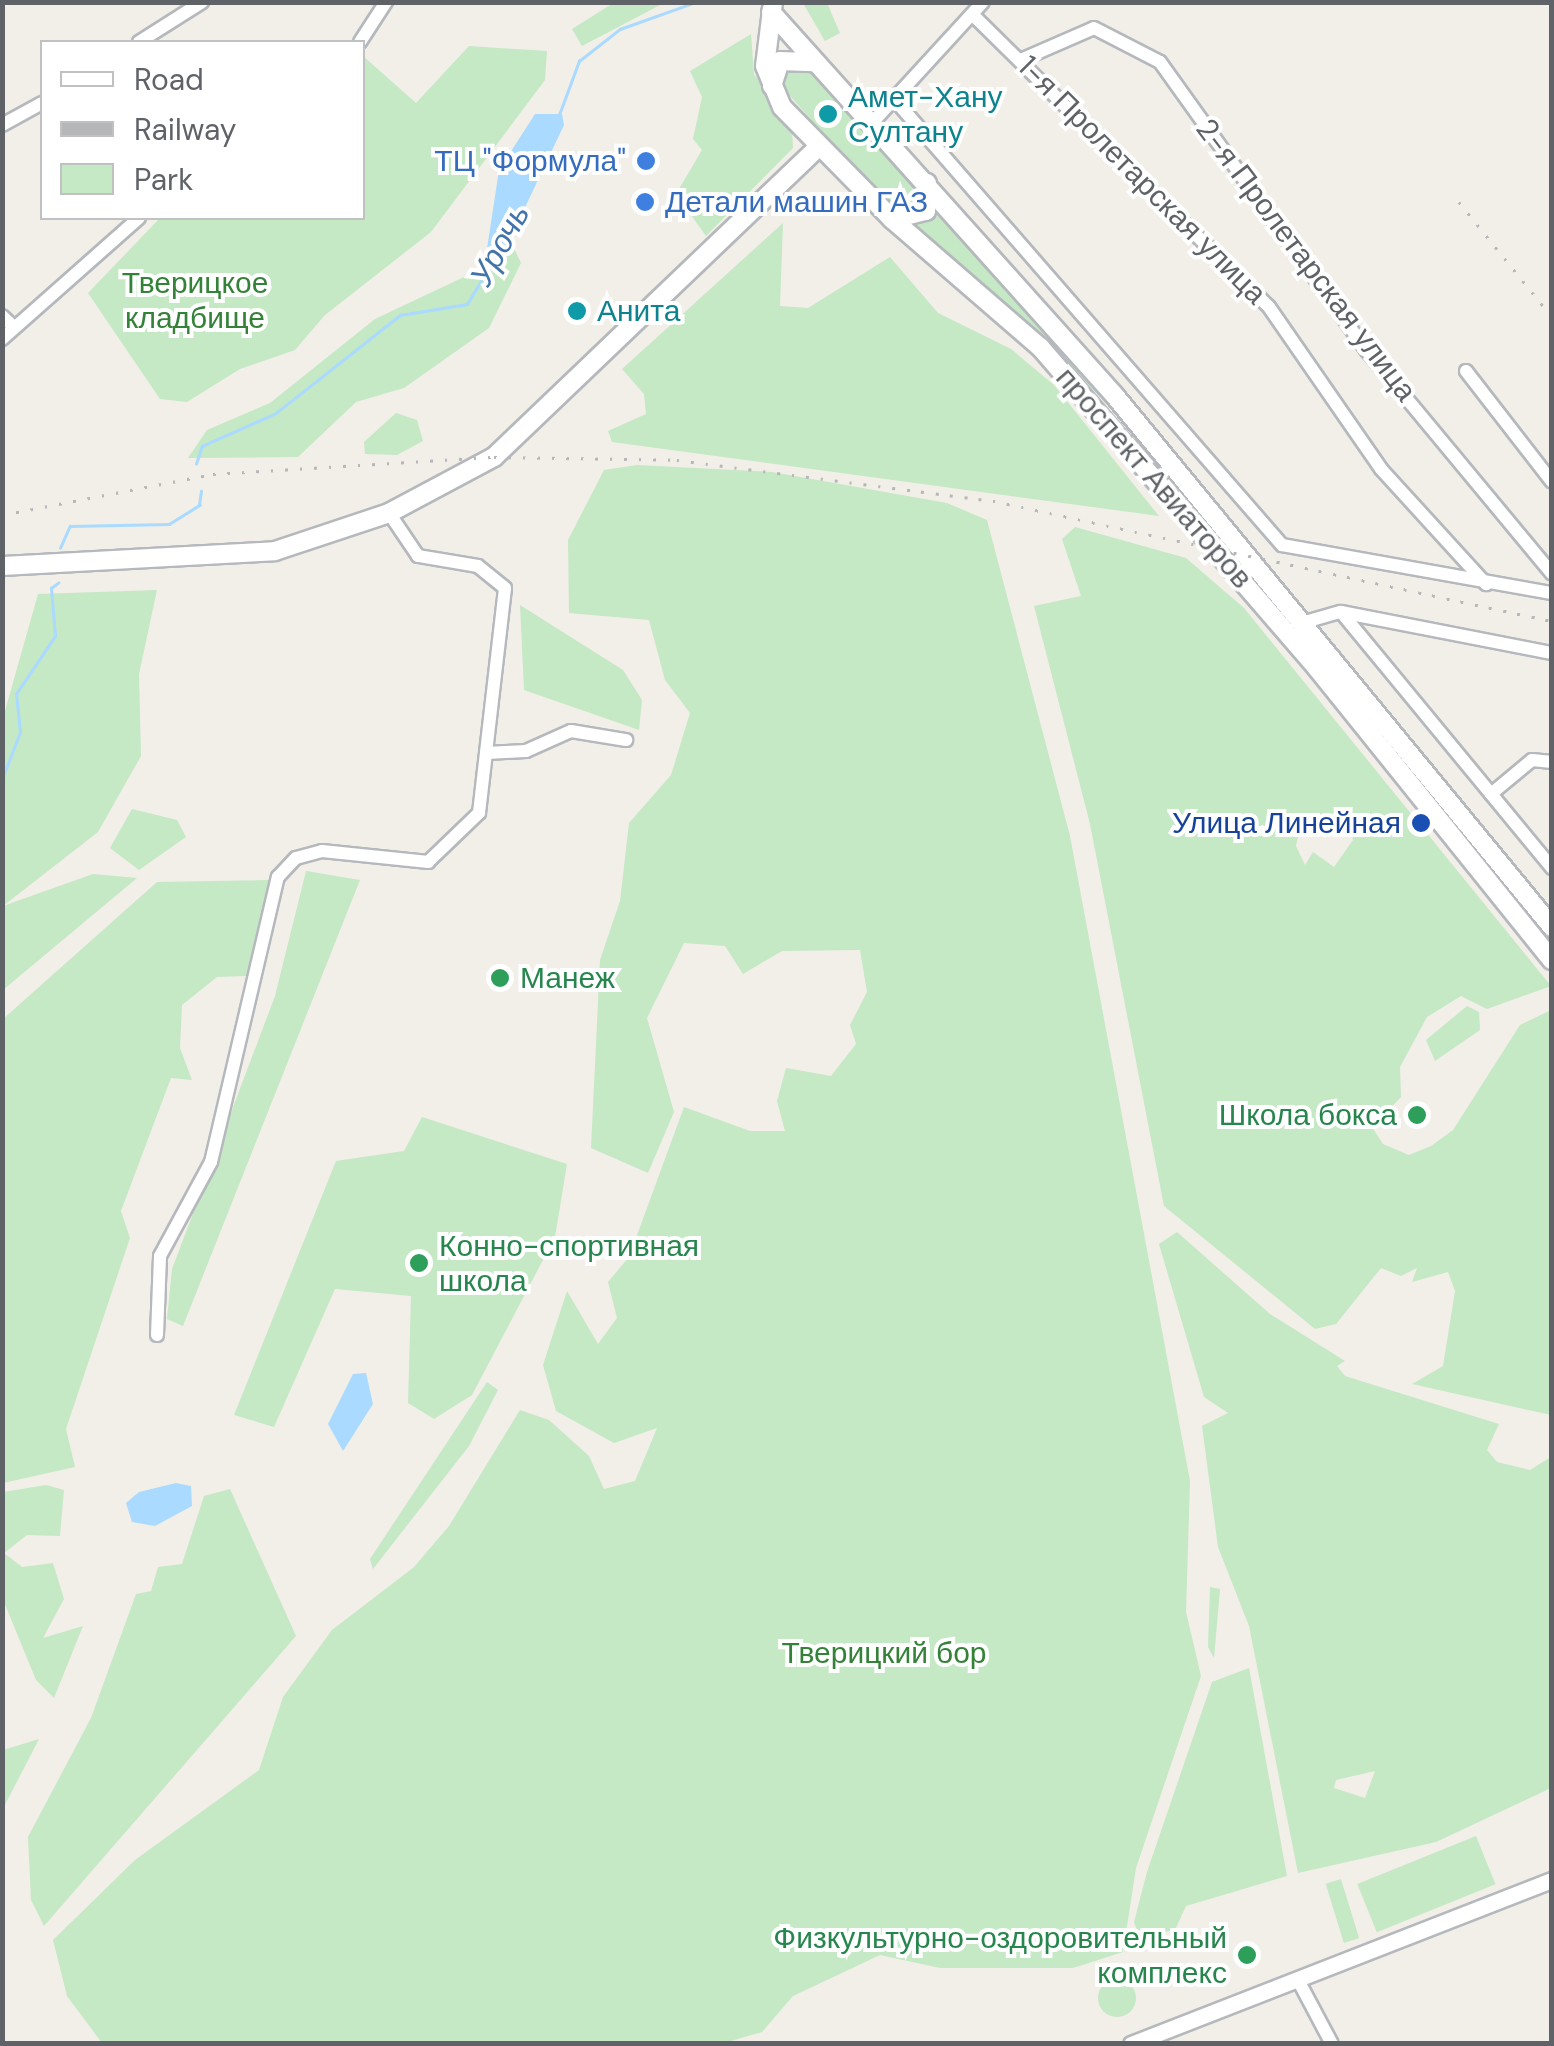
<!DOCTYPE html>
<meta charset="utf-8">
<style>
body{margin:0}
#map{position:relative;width:1554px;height:2046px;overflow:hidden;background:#f1efe8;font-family:"DM Sans",sans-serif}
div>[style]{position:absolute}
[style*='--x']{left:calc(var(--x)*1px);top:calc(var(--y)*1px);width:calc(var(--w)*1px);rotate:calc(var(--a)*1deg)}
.green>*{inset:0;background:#c5e8c5;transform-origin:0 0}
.round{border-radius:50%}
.water>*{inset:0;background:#aadaff}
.stream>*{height:2.5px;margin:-1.25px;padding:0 1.25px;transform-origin:1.25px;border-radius:1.25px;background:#aadaff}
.roads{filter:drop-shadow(2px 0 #b5b8bc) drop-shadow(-2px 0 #b5b8bc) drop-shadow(0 2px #b5b8bc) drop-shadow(0 -2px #b5b8bc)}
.minor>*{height:12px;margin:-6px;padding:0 6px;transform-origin:6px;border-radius:6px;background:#fff}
.tertiary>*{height:15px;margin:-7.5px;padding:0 7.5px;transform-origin:7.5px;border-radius:7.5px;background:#fff}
.secondary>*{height:18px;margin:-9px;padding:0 9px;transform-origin:9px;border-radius:9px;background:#fff}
.rail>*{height:2.5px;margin-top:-1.25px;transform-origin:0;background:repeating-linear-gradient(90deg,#b6b7b8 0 2.5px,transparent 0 14.5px)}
.dots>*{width:28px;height:28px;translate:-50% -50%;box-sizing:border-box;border:5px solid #fff;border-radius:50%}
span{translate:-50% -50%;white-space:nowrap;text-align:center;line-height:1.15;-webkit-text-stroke:8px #fff;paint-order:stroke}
.culture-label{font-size:30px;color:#0d838f}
.left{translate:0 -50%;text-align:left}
.shop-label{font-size:30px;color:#366cbe}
.right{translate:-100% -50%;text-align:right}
.street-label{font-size:30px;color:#5f6368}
.park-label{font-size:30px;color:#348238}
.transit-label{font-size:30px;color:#164399}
.leisure-label{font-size:30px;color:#27864d}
.water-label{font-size:32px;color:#4174aa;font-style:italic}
.frame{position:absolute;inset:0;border:5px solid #5f6368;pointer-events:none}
.legend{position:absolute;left:40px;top:40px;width:325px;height:180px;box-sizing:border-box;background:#fff;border:2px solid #bfc1c3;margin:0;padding:12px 18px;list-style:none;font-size:30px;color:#5f6368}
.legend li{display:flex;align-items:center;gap:20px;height:50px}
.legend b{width:50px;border:2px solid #bfc1c3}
</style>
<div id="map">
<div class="green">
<i style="clip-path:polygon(615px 2px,664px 3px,582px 46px,572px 29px)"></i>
<i style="clip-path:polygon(803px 3px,827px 3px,840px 33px,825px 41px)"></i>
<i style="clip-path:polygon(751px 34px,754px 74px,792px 128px,793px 148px,706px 236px,676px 194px,702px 150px,693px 139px,702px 97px,690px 71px)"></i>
<i style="clip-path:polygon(469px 46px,547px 51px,545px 80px,431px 232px,325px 315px,295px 350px,240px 369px,187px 402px,160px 399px,88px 293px,160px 218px,362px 218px,363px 56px,416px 103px)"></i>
<i style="clip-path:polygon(811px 67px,917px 182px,910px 212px,890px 209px,783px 88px,788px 70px)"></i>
<i style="clip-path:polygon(935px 201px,1242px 553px,1053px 346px,909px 226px)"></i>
<i style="clip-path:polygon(783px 223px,780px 306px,808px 308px,890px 257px,938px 313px,1011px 349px,1054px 385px,1159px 516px,612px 442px,608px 431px,646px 414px,644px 394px,622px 369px)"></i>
<i style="clip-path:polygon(510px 240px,521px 263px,489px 328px,404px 388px,356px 402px,298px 457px,188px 458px,207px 430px,270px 403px,375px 319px,500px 260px)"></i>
<i style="clip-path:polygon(396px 413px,417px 420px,423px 441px,397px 455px,365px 454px,364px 442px)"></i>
<i style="clip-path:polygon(637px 465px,772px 472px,947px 503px,987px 520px,1070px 836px,1190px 1481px,1186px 1612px,1201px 1676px,1136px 1868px,1123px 1952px,1073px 1968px,940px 1968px,880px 1955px,793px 1996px,762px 2032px,724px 2043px,102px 2043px,67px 1996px,53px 1940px,135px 1860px,259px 1770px,283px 1697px,332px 1630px,414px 1567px,449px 1526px,520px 1410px,549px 1420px,589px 1456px,604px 1489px,635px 1481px,657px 1428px,614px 1443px,556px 1411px,543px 1365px,567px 1291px,598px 1344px,617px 1318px,608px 1282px,629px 1257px,684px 1107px,750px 1131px,785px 1131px,777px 1101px,786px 1068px,831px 1076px,856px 1044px,850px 1025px,867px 992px,860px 950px,782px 951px,743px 974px,725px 946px,684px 943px,647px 1018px,674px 1112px,648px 1173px,591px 1148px,600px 960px,620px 901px,629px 823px,671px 775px,690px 713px,665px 680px,649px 620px,569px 613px,568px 540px,604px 470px)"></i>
<i style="clip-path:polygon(evenodd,1075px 527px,1186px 558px,1244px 608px,1551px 986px,1487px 1009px,1461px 996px,1427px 1017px,1400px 1067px,1401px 1097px,1372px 1127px,1383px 1144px,1409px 1155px,1431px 1146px,1453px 1130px,1520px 1025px,1551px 1010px,1551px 1415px,1412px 1384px,1443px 1366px,1455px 1291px,1448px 1272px,1412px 1282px,1417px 1268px,1401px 1276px,1381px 1268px,1336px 1324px,1315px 1329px,1164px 1206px,1090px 824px,1034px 606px,1081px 596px,1062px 539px,1075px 527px,1302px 816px,1350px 823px,1353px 840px,1334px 867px,1313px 852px,1305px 865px,1296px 846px,1302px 816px)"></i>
<i style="clip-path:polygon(157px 590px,139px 674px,141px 756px,98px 832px,3px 906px,93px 874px,137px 878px,3px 990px,3px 718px,38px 594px)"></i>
<i style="clip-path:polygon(520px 605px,623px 670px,642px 700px,639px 730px,524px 690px)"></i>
<i style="clip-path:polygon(132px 809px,177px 820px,186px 837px,139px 870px,110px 848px)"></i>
<i style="clip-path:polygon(306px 871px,360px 880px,183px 1326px,167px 1319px,172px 1269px,275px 996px)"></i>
<i style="clip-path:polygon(274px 880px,246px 976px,217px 977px,182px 1005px,180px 1048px,192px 1080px,171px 1078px,121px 1211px,130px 1238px,66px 1429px,75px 1467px,3px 1483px,3px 1019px,157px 882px)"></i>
<i style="clip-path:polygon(1467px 1006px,1479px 1012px,1480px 1030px,1435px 1061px,1426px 1040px)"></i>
<i style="clip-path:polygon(422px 1117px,567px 1164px,555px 1237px,472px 1395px,434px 1419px,408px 1403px,411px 1296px,335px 1289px,274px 1427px,234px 1415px,336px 1161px,404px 1151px)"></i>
<i style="clip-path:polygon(evenodd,1177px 1232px,1270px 1314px,1345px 1361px,1337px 1366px,1345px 1376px,1499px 1424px,1487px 1450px,1497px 1462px,1530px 1470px,1551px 1457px,1551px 1788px,1436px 1842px,1298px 1873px,1249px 1626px,1218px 1547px,1202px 1426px,1228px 1413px,1204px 1397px,1159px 1244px,1177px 1232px,1375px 1771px,1365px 1798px,1334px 1788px,1336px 1780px,1375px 1771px)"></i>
<i style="clip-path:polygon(487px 1382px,498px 1390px,469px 1446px,373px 1569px,370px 1559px)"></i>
<i style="clip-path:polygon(46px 1485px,64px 1490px,60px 1536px,27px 1535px,4px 1553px,22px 1567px,53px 1563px,64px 1599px,43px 1638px,83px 1626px,54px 1698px,36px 1680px,2px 1597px,3px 1492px)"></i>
<i style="clip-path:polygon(230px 1489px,296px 1636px,44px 1926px,31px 1900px,28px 1837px,91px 1718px,136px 1594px,151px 1591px,158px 1567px,182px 1564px,204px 1496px)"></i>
<i style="clip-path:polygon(1210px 1587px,1220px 1589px,1214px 1658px,1208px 1647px)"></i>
<i style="clip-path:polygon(1249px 1668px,1287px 1876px,1186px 1906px,1175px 1930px,1139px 1936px,1134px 1922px,1147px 1872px,1212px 1682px)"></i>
<i style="clip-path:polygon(39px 1739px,8px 1799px,3px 1808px,3px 1750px)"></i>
<i style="left:1476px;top:1836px;width:52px;height:128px;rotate:68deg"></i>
<i style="left:1341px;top:1879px;width:62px;height:16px;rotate:73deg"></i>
<i class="round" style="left:1098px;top:1979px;width:38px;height:38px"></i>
</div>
<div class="water">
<i style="clip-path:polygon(535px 114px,562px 114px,564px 125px,500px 260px,485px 262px,499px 170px)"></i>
<i style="clip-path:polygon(366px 1373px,373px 1404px,343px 1451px,328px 1424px,353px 1374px)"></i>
<i style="clip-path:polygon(176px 1483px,191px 1486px,192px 1506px,155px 1526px,132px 1522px,126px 1503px,139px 1492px)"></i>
</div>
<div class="stream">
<i style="--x:559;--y:115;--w:58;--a:-69.7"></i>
<i style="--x:579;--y:61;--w:52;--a:-38"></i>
<i style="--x:620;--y:29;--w:81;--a:-19.6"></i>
<i style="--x:196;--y:464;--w:19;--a:-72"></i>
<i style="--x:202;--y:446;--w:81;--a:-24"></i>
<i style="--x:276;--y:413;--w:158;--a:-38.3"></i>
<i style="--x:400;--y:315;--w:68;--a:-9.3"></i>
<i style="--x:467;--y:304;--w:52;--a:-59"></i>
<i style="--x:60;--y:548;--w:24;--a:-66"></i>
<i style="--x:70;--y:526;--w:99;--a:-1.2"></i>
<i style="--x:169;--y:524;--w:36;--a:-32"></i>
<i style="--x:199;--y:505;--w:14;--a:-82"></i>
<i style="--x:2;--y:779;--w:50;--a:-69"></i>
<i style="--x:20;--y:732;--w:38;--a:-96"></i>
<i style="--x:16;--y:694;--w:70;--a:-56.1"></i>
<i style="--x:55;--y:636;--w:48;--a:-94.8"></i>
<i style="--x:51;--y:588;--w:9;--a:-36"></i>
</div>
<div class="roads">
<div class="minor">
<i style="--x:974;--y:16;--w:414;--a:44.6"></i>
<i style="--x:1269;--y:307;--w:197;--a:55.3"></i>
<i style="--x:1381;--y:469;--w:156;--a:47.6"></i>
<i style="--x:139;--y:42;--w:75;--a:-32.4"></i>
<i style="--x:360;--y:42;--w:48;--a:-57"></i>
<i style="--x:1023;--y:59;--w:77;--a:-23.6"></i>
<i style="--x:1094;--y:28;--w:74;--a:27.3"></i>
<i style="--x:1160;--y:62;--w:357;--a:54.4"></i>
<i style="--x:1368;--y:352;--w:288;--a:50.3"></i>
<i style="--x:895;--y:100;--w:590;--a:48.99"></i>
<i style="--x:1282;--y:545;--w:274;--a:10.1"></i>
<i style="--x:872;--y:123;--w:164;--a:-47.5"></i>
<i style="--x:2;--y:125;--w:46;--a:-28.8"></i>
<i style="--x:2;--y:316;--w:16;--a:43"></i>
<i style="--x:2;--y:339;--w:183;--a:-41.5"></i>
<i style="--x:1466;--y:371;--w:140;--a:52.2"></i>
<i style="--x:1341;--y:612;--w:332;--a:50.5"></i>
<i style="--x:1305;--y:622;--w:37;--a:-16"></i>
<i style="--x:1341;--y:612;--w:215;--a:11"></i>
<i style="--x:486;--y:753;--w:40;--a:-2.9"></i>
<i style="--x:526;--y:751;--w:49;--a:-24"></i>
<i style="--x:571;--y:731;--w:56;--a:9.3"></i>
<i style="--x:1491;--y:794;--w:53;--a:-39.7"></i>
<i style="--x:1532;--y:760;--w:20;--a:6"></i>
<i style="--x:157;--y:1335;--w:79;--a:-87.8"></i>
<i style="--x:160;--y:1256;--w:107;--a:-61.5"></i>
<i style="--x:211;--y:1162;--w:293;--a:-76.8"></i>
<i style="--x:278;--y:877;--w:26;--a:-47"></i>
<i style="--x:296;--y:858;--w:27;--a:-15"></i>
<i style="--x:322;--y:851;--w:107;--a:5.9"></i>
<i style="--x:428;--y:862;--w:71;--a:-43.9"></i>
<i style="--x:479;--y:813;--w:226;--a:-83.4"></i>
<i style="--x:505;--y:588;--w:35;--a:-141"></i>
<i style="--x:478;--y:566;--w:61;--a:-170.5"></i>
<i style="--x:418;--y:556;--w:52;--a:-124"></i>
<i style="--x:1298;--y:1980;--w:72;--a:62"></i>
</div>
<div class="tertiary">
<i style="--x:1131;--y:2044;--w:452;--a:-21.3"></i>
</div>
<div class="secondary">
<i style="--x:773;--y:2;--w:64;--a:97.1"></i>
<i style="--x:765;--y:66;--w:44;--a:67.5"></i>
<i style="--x:782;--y:107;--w:157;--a:45.5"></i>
<i style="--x:892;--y:219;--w:196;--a:40.9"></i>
<i style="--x:1040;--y:347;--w:424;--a:49.2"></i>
<i style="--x:1317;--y:668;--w:375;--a:51.2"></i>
<i style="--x:771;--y:12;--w:516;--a:48.14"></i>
<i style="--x:1115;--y:396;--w:688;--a:50.55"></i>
<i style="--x:772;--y:86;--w:26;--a:-72"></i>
<i style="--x:780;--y:61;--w:34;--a:2"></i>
<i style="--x:893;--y:219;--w:34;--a:-14"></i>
<i style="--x:926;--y:211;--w:28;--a:-88"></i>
<i style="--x:2;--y:566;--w:273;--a:-3.1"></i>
<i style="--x:275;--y:551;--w:120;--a:-18.4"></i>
<i style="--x:389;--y:513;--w:119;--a:-28.1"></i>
<i style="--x:494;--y:457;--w:448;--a:-43.7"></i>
</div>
</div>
<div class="rail">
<i style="--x:1459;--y:202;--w:148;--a:51"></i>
<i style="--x:2;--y:515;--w:215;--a:-11"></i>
<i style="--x:213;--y:474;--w:282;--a:-3.5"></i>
<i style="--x:494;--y:457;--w:183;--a:0.9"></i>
<i style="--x:677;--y:460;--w:319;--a:7.4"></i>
<i style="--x:993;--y:501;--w:572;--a:12.12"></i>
</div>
<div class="dots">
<i style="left:828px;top:114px;background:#0f9aa8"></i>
<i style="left:646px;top:161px;background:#3f7fe0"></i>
<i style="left:645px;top:202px;background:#3f7fe0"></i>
<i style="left:577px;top:311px;background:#0f9aa8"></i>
<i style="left:1421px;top:823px;background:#1a4fb4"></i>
<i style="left:500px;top:978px;background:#2e9e5b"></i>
<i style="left:1417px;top:1115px;background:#2e9e5b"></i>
<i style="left:419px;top:1263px;background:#2e9e5b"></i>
<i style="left:1247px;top:1955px;background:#2e9e5b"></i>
</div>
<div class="culture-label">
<span class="left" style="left:848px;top:114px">Амет-Хану<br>Султану</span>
<span class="left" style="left:597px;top:311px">Анита</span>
</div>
<div class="shop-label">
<span class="right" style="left:626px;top:161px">ТЦ "Формула"</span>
<span class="left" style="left:665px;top:202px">Детали машин ГАЗ</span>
</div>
<div class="street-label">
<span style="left:1142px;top:180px;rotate:45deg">1-я Пролетарская улица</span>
<span style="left:1306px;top:260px;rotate:53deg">2-я Пролетарская улица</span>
<span style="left:1154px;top:478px;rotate:49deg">проспект Авиаторов</span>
</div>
<div class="park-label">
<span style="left:195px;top:300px">Тверицкое<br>кладбище</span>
<span style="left:884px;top:1653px">Тверицкий бор</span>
</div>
<div class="transit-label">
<span class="right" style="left:1401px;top:823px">Улица Линейная</span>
</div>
<div class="leisure-label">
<span class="left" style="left:520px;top:978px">Манеж</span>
<span class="right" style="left:1397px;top:1115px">Школа бокса</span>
<span class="left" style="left:439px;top:1263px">Конно-спортивная<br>школа</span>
<span class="right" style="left:1227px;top:1955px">Физкультурно-оздоровительный<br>комплекс</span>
</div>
<div class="water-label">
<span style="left:500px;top:245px;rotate:-61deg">Урочь</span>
</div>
<div class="frame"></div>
<ul class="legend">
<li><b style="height:12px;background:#fff"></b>Road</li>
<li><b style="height:12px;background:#b6b7b8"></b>Railway</li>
<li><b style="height:28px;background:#c5e8c5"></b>Park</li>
</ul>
</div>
